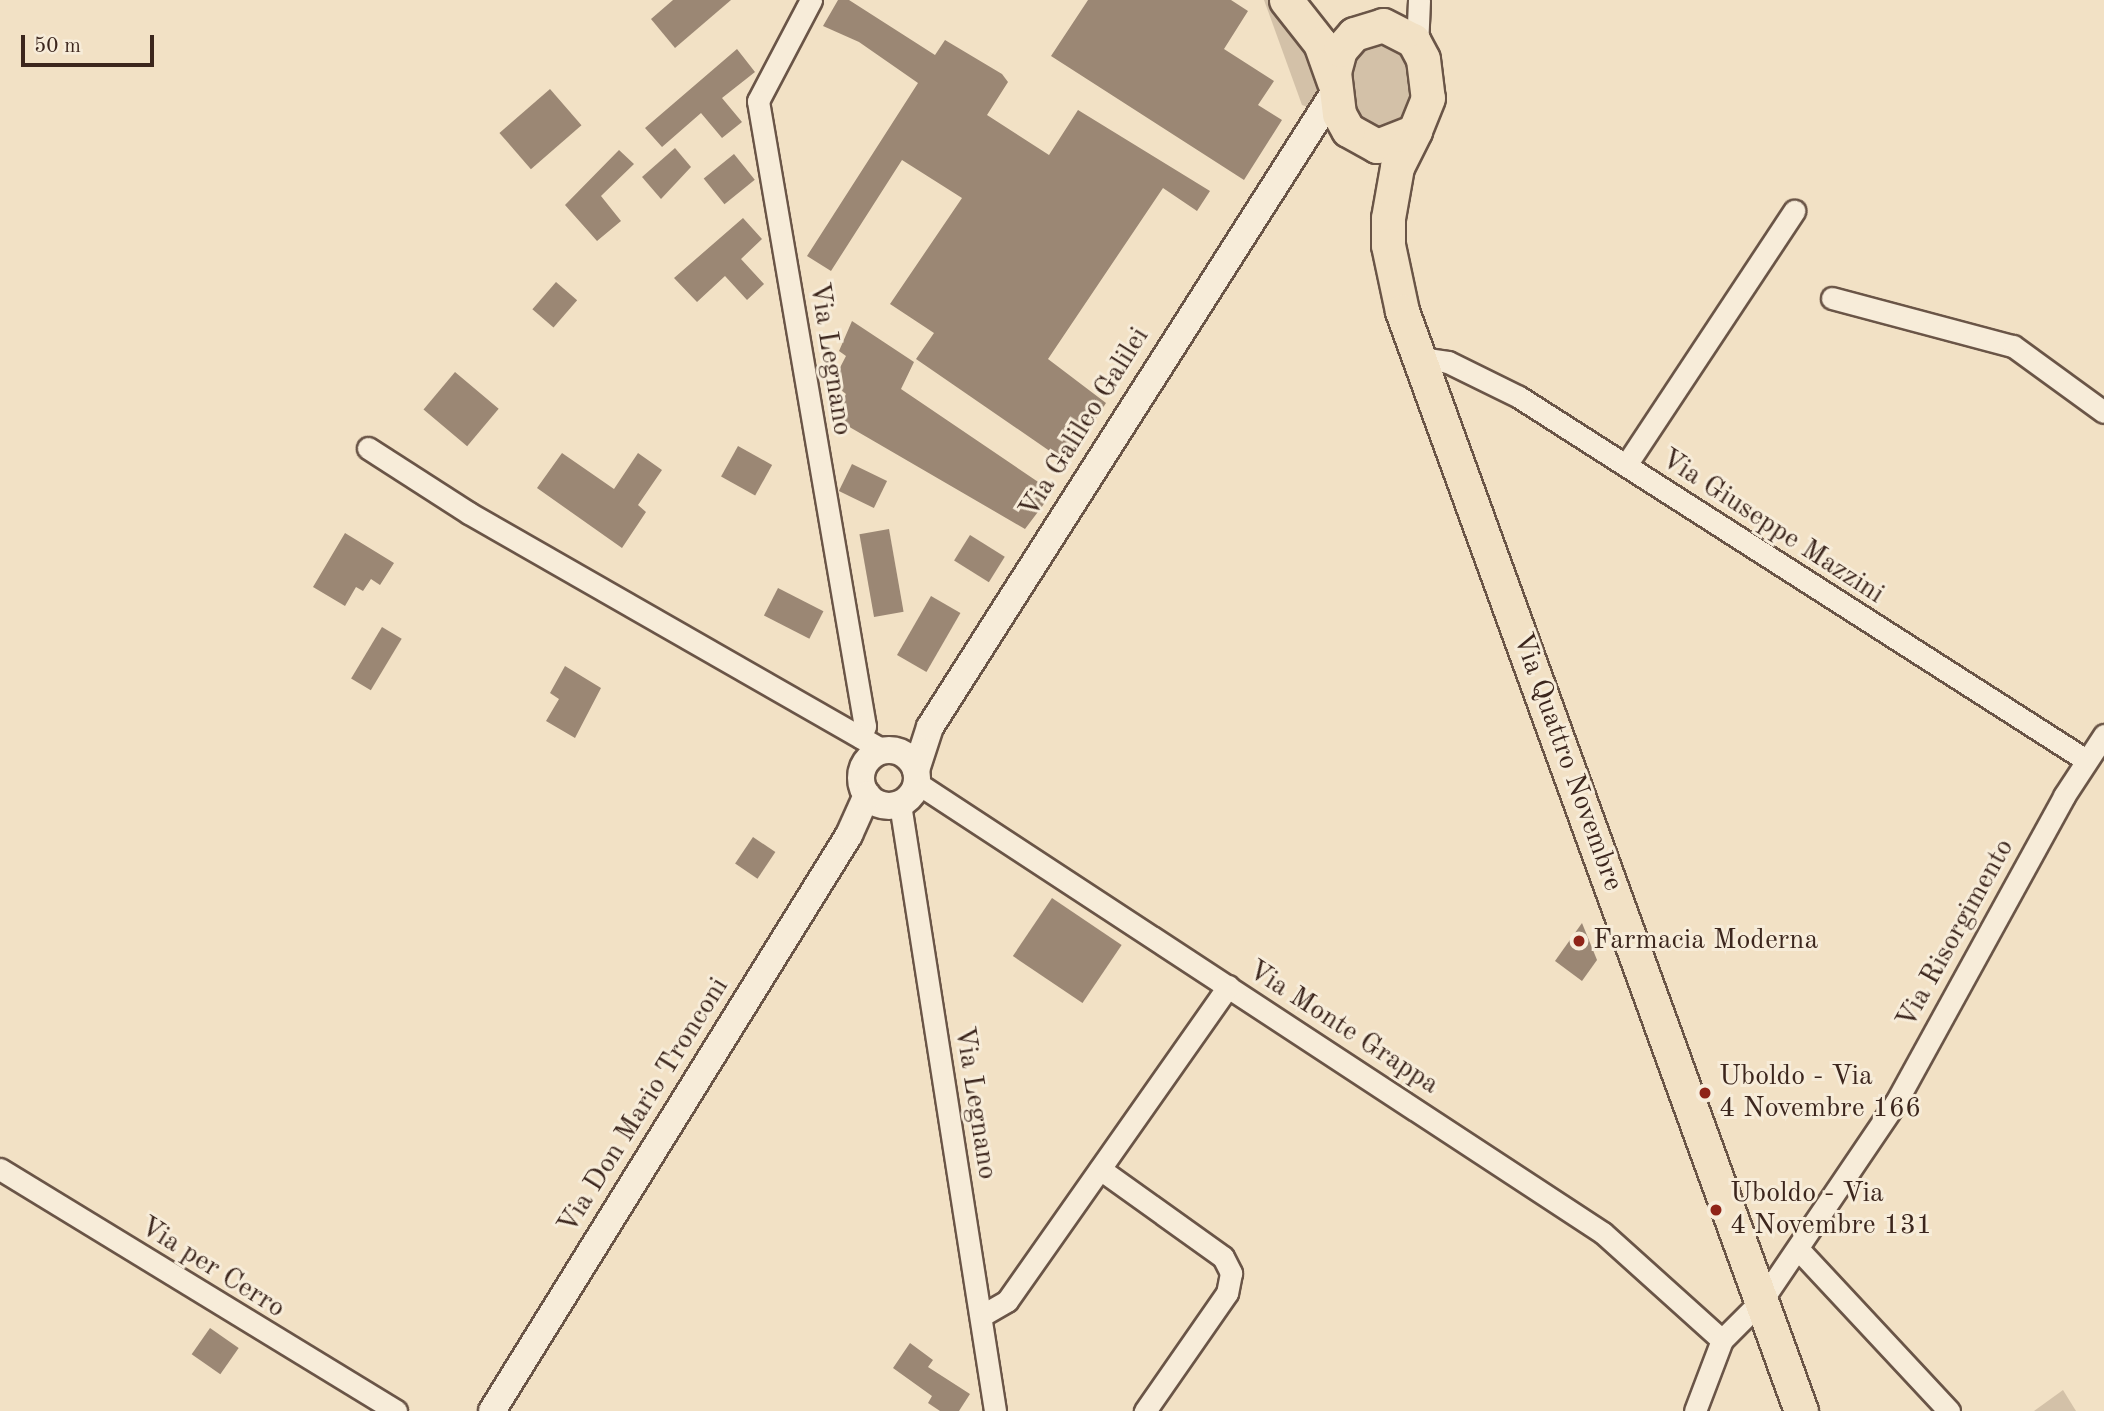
<!DOCTYPE html>
<style>
body{margin:0}
#map{position:relative;width:2104px;height:1411px;overflow:hidden;background:#f2e1c5;font-family:"Old Standard TT",serif}
div>[style]{position:absolute}
[style*='--x']{left:calc(var(--x)*1px);top:calc(var(--y)*1px);width:calc(var(--w)*1px);rotate:calc(var(--a)*1deg)}
.green>*{inset:0;background:#d3c1a8}
.building>*{inset:0;background:#9b8774;transform-origin:0 0}
.roads{filter:drop-shadow(2px 0 #6a5547) drop-shadow(-2px 0 #6a5547) drop-shadow(0 2px #6a5547) drop-shadow(0 -2px #6a5547)}
.minor>*{height:21px;margin:-10.5px;padding:0 10.5px;transform-origin:10.5px;border-radius:10.5px;background:#f7ecd9}
.tertiary>*{height:26px;margin:-13px;padding:0 13px;transform-origin:13px;border-radius:13px;background:#f7ecd9}
.tertiary>.ring{margin:-13px;padding:0;box-sizing:content-box;background:none;border:26px solid #f7ecd9;border-radius:50%}
.primary>*{height:33px;margin:-16.5px;padding:0 16.5px;transform-origin:16.5px;border-radius:16.5px;background:#f2e1c5}
.dots>*{width:19px;height:19px;translate:-50% -50%;box-sizing:border-box;border:4px solid #f7ecd9;border-radius:50%}
span{translate:-50% -50%;white-space:nowrap;text-align:center;line-height:1.15;-webkit-text-stroke:6px #f7ecd9;paint-order:stroke}
.street-label{font-size:28px;color:#3c261d}
.poi-label{font-size:28px;color:#3c261d}
.left{translate:0 -50%;text-align:left}
.scale{position:absolute;left:21px;top:35px;width:133px;height:32px;box-sizing:border-box;border:4px solid #3c261d;border-top:0;padding-left:9px;font-size:21px;line-height:24px;white-space:nowrap;color:#3c261d;-webkit-text-stroke:5px #f7ecd9;paint-order:stroke}
</style>
<div id="map">
<div class="green">
<i style="clip-path:polygon(1264px 0,1274px 0,1325px 73px,1316px 110px,1302px 105px)"></i>
<i style="clip-path:polygon(1377px 37px,1409px 52px,1414px 108px,1390px 134px,1357px 122px,1347px 86px,1356px 48px)"></i>
<i style="clip-path:polygon(2063px 1390px,2076px 1411px,2034px 1411px)"></i>
</div>
<div class="building">
<i style="clip-path:polygon(673px 0,731px 0,675px 48px,651px 19px)"></i>
<i style="clip-path:polygon(838px 0,849px 0,935px 55px,945px 40px,1002px 74px,1008px 82px,987px 115px,1049px 155px,1078px 110px,1210px 191px,1197px 211px,1163px 188px,1048px 359px,1106px 403px,1067px 463px,916px 359px,934px 333px,890px 304px,962px 198px,902px 160px,831px 271px,807px 256px,918px 83px,859px 42px,823px 26px)"></i>
<i style="clip-path:polygon(1088px 0,1231px 0,1248px 11px,1224px 49px,1274px 81px,1258px 105px,1282px 120px,1244px 180px,1051px 56px)"></i>
<i style="clip-path:polygon(737px 49px,755px 72px,722px 98px,742px 122px,722px 138px,701px 113px,662px 147px,645px 128px)"></i>
<i style="left:550px;top:89px;width:48px;height:67px;rotate:49deg"></i>
<i style="clip-path:polygon(675px 148px,691px 167px,661px 199px,642px 177px)"></i>
<i style="clip-path:polygon(619px 150px,634px 164px,601px 196px,621px 221px,597px 241px,565px 205px)"></i>
<i style="left:734px;top:154px;width:33px;height:39px;rotate:51deg"></i>
<i style="clip-path:polygon(743px 218px,762px 239px,741px 259px,764px 284px,747px 300px,725px 276px,697px 302px,674px 278px)"></i>
<i style="left:556px;top:282px;width:28px;height:36px;rotate:41deg"></i>
<i style="clip-path:polygon(852px 321px,914px 362px,901px 389px,1053px 492px,1025px 529px,834px 418px,846px 394px,832px 383px,846px 356px,839px 351px)"></i>
<i style="left:455px;top:372px;width:57px;height:49px;rotate:40deg"></i>
<i style="left:738px;top:446px;width:39px;height:35px;rotate:29deg"></i>
<i style="clip-path:polygon(562px 453px,614px 489px,638px 453px,662px 470px,638px 505px,646px 512px,622px 548px,537px 488px)"></i>
<i style="left:852px;top:464px;width:39px;height:30px;rotate:26deg"></i>
<i style="left:889px;top:529px;width:84px;height:30px;rotate:80deg"></i>
<i style="clip-path:polygon(345px 533px,394px 563px,380px 585px,371px 579px,363px 591px,356px 587px,345px 606px,313px 587px)"></i>
<i style="left:970px;top:535px;width:41px;height:30px;rotate:32deg"></i>
<i style="left:778px;top:588px;width:51px;height:31px;rotate:27deg"></i>
<i style="left:931px;top:596px;width:34px;height:68px;rotate:30deg"></i>
<i style="left:382px;top:627px;width:23px;height:60px;rotate:31deg"></i>
<i style="clip-path:polygon(565px 666px,601px 688px,575px 738px,546px 721px,559px 699px,550px 693px)"></i>
<i style="left:753px;top:837px;width:27px;height:32px;rotate:34deg"></i>
<i style="left:1052px;top:898px;width:84px;height:70px;rotate:34deg"></i>
<i style="clip-path:polygon(1582px 923px,1597px 960px,1582px 981px,1555px 961px)"></i>
<i style="left:210px;top:1328px;width:35px;height:32px;rotate:35deg"></i>
<i style="clip-path:polygon(910px 1343px,933px 1360px,928px 1367px,970px 1394px,959px 1411px,940px 1411px,928px 1403px,932px 1396px,893px 1368px)"></i>
</div>
<div class="roads">
<div class="minor">
<i style="--x:811;--y:0;--w:114;--a:117.7"></i>
<i style="--x:758;--y:101;--w:634;--a:80.29"></i>
<i style="--x:865;--y:726;--w:12;--a:110"></i>
<i style="--x:1417;--y:48;--w:48;--a:-87.6"></i>
<i style="--x:1832;--y:298;--w:187;--a:14.9"></i>
<i style="--x:2013;--y:346;--w:112;--a:36"></i>
<i style="--x:1420;--y:358;--w:28;--a:8"></i>
<i style="--x:1448;--y:362;--w:79;--a:26.2"></i>
<i style="--x:1519;--y:397;--w:673;--a:32.63"></i>
<i style="--x:368;--y:448;--w:120;--a:32.8"></i>
<i style="--x:469;--y:513;--w:476;--a:29.8"></i>
<i style="--x:1626;--y:465;--w:305;--a:-56.5"></i>
<i style="--x:917;--y:783;--w:820;--a:33.26"></i>
<i style="--x:1603;--y:1233;--w:160;--a:42"></i>
<i style="--x:900;--y:804;--w:614;--a:81.1"></i>
<i style="--x:0;--y:1169;--w:464;--a:31.4"></i>
<i style="--x:1100;--y:1169;--w:151;--a:35.6"></i>
<i style="--x:1223;--y:1257;--w:18;--a:63"></i>
<i style="--x:1231;--y:1273;--w:20;--a:101"></i>
<i style="--x:1227;--y:1293;--w:144;--a:124.8"></i>
<i style="--x:1799;--y:1250;--w:220;--a:47"></i>
<i style="--x:981;--y:1316;--w:30;--a:-30"></i>
<i style="--x:1007;--y:1301;--w:385;--a:-54.9"></i>
<i style="--x:1695;--y:1411;--w:76;--a:-69.2"></i>
<i style="--x:1722;--y:1340;--w:57;--a:-45"></i>
<i style="--x:1762;--y:1300;--w:239;--a:-55.9"></i>
<i style="--x:1896;--y:1102;--w:349;--a:-61.2"></i>
<i style="--x:2064;--y:796;--w:73;--a:-56.7"></i>
</div>
<div class="tertiary">
<i class="ring" style="left:861px;top:750px;width:30px;height:30px"></i>
<i style="--x:916;--y:770;--w:45;--a:-72"></i>
<i style="--x:930;--y:727;--w:754;--a:-57.51"></i>
<i style="--x:492;--y:1411;--w:678;--a:-58.21"></i>
<i style="--x:849;--y:835;--w:44;--a:-65.8"></i>
</div>
<div class="primary">
<i style="--x:1286;--y:0;--w:55;--a:51.7"></i>
<i style="--x:1320;--y:43;--w:41;--a:70.3"></i>
<i style="--x:1383;--y:25;--w:34;--a:27"></i>
<i style="--x:1413;--y:40;--w:21;--a:62"></i>
<i style="--x:1423;--y:59;--w:39;--a:83"></i>
<i style="--x:1428;--y:98;--w:35;--a:112"></i>
<i style="--x:1415;--y:131;--w:41;--a:158.5"></i>
<i style="--x:1377;--y:146;--w:33;--a:-151"></i>
<i style="--x:1348;--y:130;--w:18;--a:-119"></i>
<i style="--x:1339;--y:114;--w:42;--a:-96.8"></i>
<i style="--x:1334;--y:72;--w:23;--a:-75"></i>
<i style="--x:1340;--y:50;--w:21;--a:-49"></i>
<i style="--x:1354;--y:34;--w:30;--a:-17"></i>
<i style="--x:1415;--y:131;--w:40;--a:116.6"></i>
<i style="--x:1397;--y:167;--w:52;--a:100"></i>
<i style="--x:1388;--y:218;--w:27;--a:90"></i>
<i style="--x:1388;--y:245;--w:67;--a:78"></i>
<i style="--x:1402;--y:311;--w:1170;--a:70.06"></i>
</div>
</div>
<div class="dots">
<i style="left:1579px;top:941px;background:#8f2418"></i>
<i style="left:1705px;top:1093px;background:#8f2418"></i>
<i style="left:1716px;top:1210px;background:#8f2418"></i>
</div>
<div class="street-label">
<span style="left:830px;top:359px;rotate:81deg">Via Legnano</span>
<span style="left:1085px;top:423px;rotate:-58deg">Via Galileo Galilei</span>
<span style="left:1772px;top:527px;rotate:33deg">Via Giuseppe Mazzini</span>
<span style="left:1567px;top:762px;rotate:70deg">Via Quattro Novembre</span>
<span style="left:1956px;top:934px;rotate:-61deg">Via Risorgimento</span>
<span style="left:1343px;top:1028px;rotate:33deg">Via Monte Grappa</span>
<span style="left:975px;top:1103px;rotate:81deg">Via Legnano</span>
<span style="left:644px;top:1106px;rotate:-58deg">Via Don Mario Tronconi</span>
<span style="left:212px;top:1268px;rotate:32deg">Via per Cerro</span>
</div>
<div class="poi-label">
<span class="left" style="left:1593px;top:941px">Farmacia Moderna</span>
<span class="left" style="left:1719px;top:1093px">Uboldo - Via<br>4 Novembre 166</span>
<span class="left" style="left:1730px;top:1210px">Uboldo - Via<br>4 Novembre 131</span>
</div>
<div class="scale">50 m</div>
</div>
